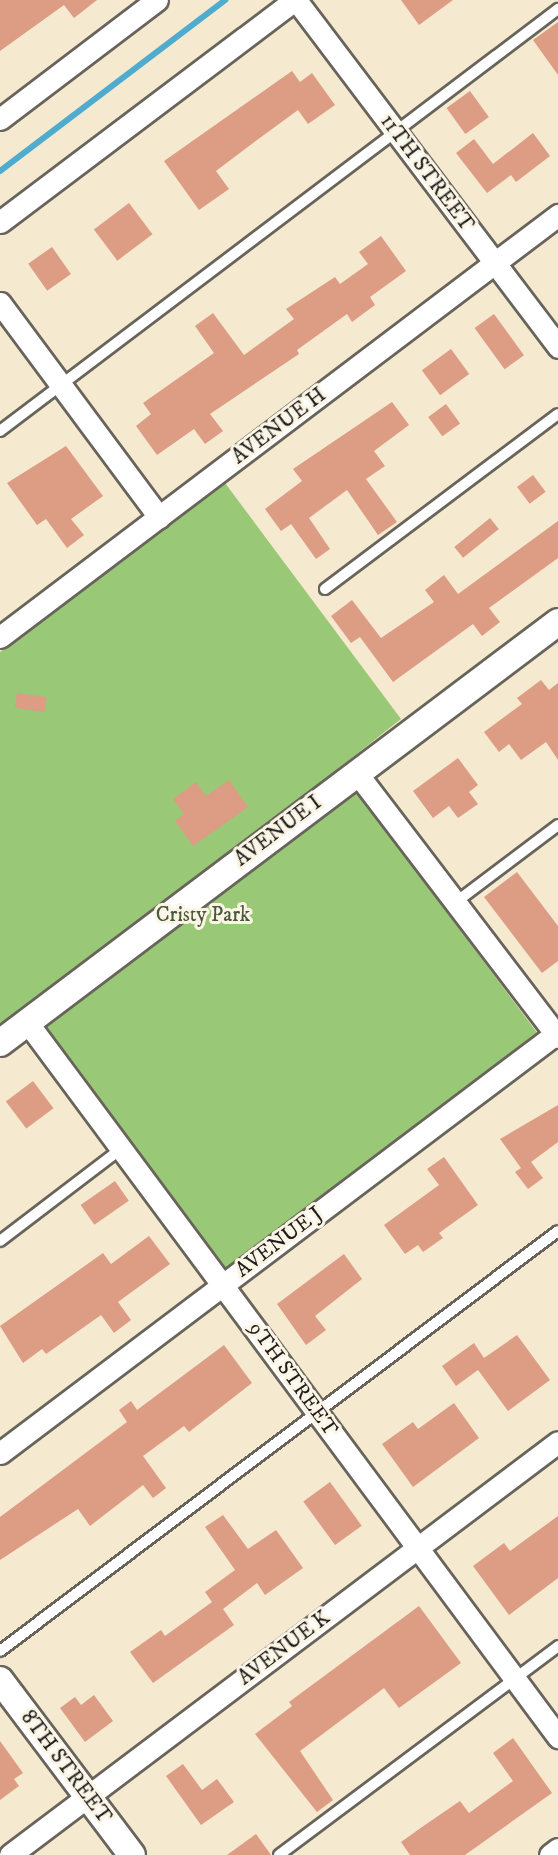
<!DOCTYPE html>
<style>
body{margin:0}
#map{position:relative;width:558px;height:1855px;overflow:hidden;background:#f5e9cf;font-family:"IM FELL DW Pica",serif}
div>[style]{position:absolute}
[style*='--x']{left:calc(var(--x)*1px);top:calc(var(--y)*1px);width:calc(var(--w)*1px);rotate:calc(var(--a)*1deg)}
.green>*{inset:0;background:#99c876}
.stream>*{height:6px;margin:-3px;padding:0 3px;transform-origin:3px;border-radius:3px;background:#4facce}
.building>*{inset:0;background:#dd9c84;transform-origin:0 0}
.roads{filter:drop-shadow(2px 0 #68645b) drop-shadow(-2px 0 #68645b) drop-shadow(0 2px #68645b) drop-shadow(0 -2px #68645b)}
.service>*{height:10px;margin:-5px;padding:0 5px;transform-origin:5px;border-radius:5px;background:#fff}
.minor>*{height:21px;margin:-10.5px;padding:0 10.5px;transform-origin:10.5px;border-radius:10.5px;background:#fff}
.tertiary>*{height:26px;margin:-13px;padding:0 13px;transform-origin:13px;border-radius:13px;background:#fff}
span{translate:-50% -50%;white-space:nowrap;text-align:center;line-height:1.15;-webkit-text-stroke:6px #fcf5e5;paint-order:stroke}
.street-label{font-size:21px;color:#1c1c1c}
.park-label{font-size:21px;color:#48583c}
</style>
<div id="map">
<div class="green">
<i style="clip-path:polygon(225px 483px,401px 719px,339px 768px,538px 1034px,225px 1270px,28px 1011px,0 1032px,0 652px)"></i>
</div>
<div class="stream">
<i style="--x:0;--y:171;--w:283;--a:-37.2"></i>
</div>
<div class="building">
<i style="clip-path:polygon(0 0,97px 0,74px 18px,64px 5px,0 51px)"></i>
<i style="clip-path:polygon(401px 0,453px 0,419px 25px)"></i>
<i style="clip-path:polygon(558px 22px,558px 75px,533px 40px)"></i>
<i style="clip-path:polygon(292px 71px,300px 82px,312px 73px,335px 105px,308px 124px,298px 110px,253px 143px,216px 171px,229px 189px,199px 210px,164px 161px)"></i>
<i style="left:470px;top:91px;width:32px;height:29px;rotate:54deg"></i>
<i style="clip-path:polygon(533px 133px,550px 156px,516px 182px,511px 175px,487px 193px,456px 153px,474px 139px,493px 164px)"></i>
<i style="left:129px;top:203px;width:39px;height:44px;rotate:53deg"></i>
<i style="clip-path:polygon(381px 236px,406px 271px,370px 297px,375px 305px,352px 322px,347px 314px,297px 350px,299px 354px,210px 414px,223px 431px,205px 444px,194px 429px,157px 455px,136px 426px,151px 414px,143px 403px,214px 353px,195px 326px,213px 313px,244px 355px,294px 319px,286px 309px,335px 277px,340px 284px,368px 264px,359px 252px)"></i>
<i style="left:52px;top:247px;width:33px;height:29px;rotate:55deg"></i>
<i style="left:494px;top:314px;width:51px;height:24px;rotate:54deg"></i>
<i style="left:451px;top:349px;width:31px;height:36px;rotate:54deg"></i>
<i style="clip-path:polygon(392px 402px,409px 425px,374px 451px,385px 466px,366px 479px,397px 522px,378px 535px,347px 490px,309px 518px,330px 549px,316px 559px,291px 524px,281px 531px,265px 509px,302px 481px,293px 469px)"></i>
<i style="left:446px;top:404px;width:24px;height:22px;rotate:54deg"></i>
<i style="clip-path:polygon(66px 446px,103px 496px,71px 519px,84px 535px,67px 548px,46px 519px,37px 525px,7px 483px)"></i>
<i style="left:533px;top:475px;width:21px;height:20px;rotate:53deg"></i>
<i style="left:490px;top:518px;width:14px;height:46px;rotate:51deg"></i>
<i style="clip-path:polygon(558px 521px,558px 558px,489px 608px,500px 622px,482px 636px,473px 624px,393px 682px,360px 637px,351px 643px,331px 616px,352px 600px,381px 638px,434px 602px,425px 590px,444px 575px,458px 594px)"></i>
<i style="clip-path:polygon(541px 680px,549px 690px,558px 683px,558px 760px,546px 742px,521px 760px,509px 744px,499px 752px,484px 732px,522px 704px,517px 698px)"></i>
<i style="left:17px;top:693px;width:30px;height:15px;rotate:8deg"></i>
<i style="clip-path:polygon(458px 758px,478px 785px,469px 792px,478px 804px,458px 818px,449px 806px,433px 818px,413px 791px)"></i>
<i style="clip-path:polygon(229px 780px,248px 807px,193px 846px,175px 821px,184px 814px,173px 799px,196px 782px,206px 796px)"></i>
<i style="clip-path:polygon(517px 872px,558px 926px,558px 961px,542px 973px,484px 897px)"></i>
<i style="left:33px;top:1081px;width:34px;height:34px;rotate:53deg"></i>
<i style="clip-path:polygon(558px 1105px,558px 1142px,531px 1162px,543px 1178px,528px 1189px,515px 1172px,521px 1168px,500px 1139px)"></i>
<i style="clip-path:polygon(444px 1157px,478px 1205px,439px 1233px,443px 1238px,423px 1252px,418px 1245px,405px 1254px,384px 1225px,439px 1185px,427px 1169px)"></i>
<i style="left:115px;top:1181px;width:24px;height:42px;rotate:55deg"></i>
<i style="clip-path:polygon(149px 1236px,170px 1264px,118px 1302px,131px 1320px,114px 1333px,101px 1315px,46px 1354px,42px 1349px,23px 1363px,0 1326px,103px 1253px,111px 1264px)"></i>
<i style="clip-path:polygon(344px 1254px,362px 1279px,315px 1316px,326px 1330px,306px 1345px,277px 1304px)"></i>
<i style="clip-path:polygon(517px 1335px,550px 1380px,508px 1411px,478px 1370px,456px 1386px,442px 1366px,474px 1343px,484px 1358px)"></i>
<i style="clip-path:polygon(224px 1345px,252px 1383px,189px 1432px,184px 1426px,143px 1456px,166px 1488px,153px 1498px,143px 1485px,90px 1526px,78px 1509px,0 1560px,0 1517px,127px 1422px,119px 1410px,131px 1401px,137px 1410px)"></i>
<i style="clip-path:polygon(454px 1403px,479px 1438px,413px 1487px,382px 1444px,413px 1422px,418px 1429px)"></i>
<i style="left:330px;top:1482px;width:54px;height:33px;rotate:54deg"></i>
<i style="clip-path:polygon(223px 1515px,248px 1549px,276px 1530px,303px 1568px,265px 1595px,257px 1583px,223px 1609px,234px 1625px,153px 1683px,130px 1652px,161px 1630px,165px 1636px,212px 1602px,205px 1592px,235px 1570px,205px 1527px)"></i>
<i style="clip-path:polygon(558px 1516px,558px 1578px,509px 1615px,473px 1566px,504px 1543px,510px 1551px)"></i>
<i style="clip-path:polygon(419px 1606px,461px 1663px,399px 1708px,384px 1688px,300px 1751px,333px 1800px,317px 1812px,255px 1734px,292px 1706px,289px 1702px)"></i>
<i style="clip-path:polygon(94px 1695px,113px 1721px,85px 1742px,60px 1708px,75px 1697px,81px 1705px)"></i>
<i style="clip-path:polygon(513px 1738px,552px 1793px,465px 1855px,410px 1855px,401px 1842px,422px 1827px,460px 1801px,469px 1813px,513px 1781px,493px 1753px)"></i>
<i style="clip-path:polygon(0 1741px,23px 1773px,14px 1779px,19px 1786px,0 1800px)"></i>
<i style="clip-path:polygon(183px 1764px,202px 1790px,217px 1779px,234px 1802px,201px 1825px,166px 1776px)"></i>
<i style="clip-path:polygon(256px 1834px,271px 1855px,227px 1855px)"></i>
</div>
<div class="roads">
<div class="service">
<i style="--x:0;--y:431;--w:700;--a:-37.1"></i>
<i style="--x:325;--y:589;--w:291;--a:-36.9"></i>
<i style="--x:456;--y:902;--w:128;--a:-37"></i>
<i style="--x:0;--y:1241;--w:153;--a:-37.3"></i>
<i style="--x:0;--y:1651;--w:698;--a:-36.97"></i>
<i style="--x:279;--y:1855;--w:349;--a:-36.8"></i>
</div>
<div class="minor">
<i style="--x:296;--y:0;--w:435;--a:52.9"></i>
<i style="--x:0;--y:119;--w:197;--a:-37.2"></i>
<i style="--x:0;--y:222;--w:369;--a:-37"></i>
<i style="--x:0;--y:303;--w:267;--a:53.4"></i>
<i style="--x:0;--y:637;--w:700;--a:-37.1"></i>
<i style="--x:356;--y:772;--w:333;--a:52.7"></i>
<i style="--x:27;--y:1022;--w:891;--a:53.4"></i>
<i style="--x:0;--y:1453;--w:699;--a:-37.03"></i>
<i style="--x:10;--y:1855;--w:686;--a:-37"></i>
<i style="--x:550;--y:1855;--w:10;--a:-37"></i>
</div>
<div class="tertiary">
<i style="--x:0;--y:1043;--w:699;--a:-37.03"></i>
<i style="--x:0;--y:1680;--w:219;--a:53"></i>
</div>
</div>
<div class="street-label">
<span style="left:427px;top:173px;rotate:53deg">11TH STREET</span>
<span style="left:279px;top:426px;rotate:-37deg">AVENUE H</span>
<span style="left:278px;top:831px;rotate:-37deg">AVENUE I</span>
<span style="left:279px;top:1242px;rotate:-37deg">AVENUE J</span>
<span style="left:293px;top:1379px;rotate:54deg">9TH STREET</span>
<span style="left:284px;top:1648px;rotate:-37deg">AVENUE K</span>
<span style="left:66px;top:1767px;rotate:53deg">8TH STREET</span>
</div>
<div class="park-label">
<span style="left:203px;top:915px">Cristy Park</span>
</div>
</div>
